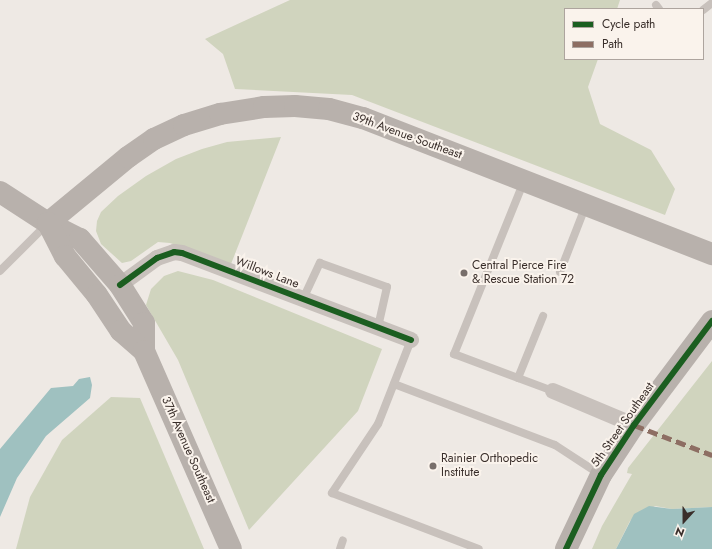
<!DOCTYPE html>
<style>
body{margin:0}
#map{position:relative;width:712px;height:549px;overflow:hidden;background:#eee9e4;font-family:Jost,sans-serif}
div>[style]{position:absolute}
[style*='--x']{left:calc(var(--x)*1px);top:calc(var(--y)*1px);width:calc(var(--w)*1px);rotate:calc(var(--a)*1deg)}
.green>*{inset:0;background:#d0d4be}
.water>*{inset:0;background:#9fc1c0}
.lane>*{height:8px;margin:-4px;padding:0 4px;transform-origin:4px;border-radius:4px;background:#c8c1bc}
.street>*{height:16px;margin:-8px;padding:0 8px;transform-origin:8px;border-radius:8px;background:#c8c1bc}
.secondary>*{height:22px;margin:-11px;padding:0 11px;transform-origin:11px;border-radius:11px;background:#b8b1ac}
.quiet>*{height:5px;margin-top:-2.5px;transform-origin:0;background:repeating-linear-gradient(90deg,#8d6e63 0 10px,transparent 0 15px)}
.cycleway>*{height:6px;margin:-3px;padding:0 3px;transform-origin:3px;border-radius:3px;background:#1b5e20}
.dots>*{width:11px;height:11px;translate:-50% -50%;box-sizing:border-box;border:2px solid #faf3ec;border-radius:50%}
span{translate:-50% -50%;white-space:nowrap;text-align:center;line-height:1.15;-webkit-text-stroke:4px #faf3ec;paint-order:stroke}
.street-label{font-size:12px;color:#392e2a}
.poi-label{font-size:12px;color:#392e2a}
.left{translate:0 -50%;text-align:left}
.legend{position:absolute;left:564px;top:8px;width:140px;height:52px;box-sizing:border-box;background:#faf3ec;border:1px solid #ada49e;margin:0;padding:5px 7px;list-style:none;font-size:12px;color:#392e2a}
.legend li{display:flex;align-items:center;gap:8px;height:20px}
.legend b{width:20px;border:1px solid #ada49e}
.north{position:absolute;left:664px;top:501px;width:40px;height:40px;-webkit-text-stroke:3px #faf3ec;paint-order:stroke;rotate:201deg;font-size:11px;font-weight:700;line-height:16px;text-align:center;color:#392e2a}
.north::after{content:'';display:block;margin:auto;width:14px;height:18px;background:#392e2a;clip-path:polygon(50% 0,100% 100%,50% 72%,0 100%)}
</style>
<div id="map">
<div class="green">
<i style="clip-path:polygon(290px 0,620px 0,617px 9px,565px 9px,565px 59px,598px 59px,588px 87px,600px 124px,651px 150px,675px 189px,665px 215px,352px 95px,235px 89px,223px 54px,205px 39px)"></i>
<i style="clip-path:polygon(281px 137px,231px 264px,170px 243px,158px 242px,131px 261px,122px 263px,101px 244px,96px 231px,97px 221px,101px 212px,118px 196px,146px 176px,176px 159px,202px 149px,227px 142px)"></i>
<i style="clip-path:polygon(178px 271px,213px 280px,382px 349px,358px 411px,249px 530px,178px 360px,146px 305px,151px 289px,164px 276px)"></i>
<i style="clip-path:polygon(712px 361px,712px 507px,672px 509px,655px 506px,630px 521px,616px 549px,592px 549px,602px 526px,632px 474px,627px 473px,628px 468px)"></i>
<i style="clip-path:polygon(111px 397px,140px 398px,204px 549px,16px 549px,30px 497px,62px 440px)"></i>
</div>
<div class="water">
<i style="clip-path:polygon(90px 377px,92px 385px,90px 398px,46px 436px,17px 478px,0 517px,0 449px,51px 388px,73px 386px,79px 379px)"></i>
<i style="clip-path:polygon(649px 506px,672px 509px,712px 507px,712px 549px,616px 549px,634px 514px)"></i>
</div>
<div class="lane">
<i style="--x:656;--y:5;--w:5;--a:53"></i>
<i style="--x:703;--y:10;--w:11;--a:-38"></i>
<i style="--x:524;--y:181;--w:187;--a:112"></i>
<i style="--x:454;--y:354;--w:106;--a:20.5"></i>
<i style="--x:0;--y:271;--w:66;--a:-45"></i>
<i style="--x:560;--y:272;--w:72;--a:-68.8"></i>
<i style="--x:303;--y:299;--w:40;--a:-65"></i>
<i style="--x:320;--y:263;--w:71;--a:19.7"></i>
<i style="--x:387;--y:287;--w:41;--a:102.7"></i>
<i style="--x:411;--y:340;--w:90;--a:111.4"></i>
<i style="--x:378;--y:424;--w:83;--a:123.7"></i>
<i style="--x:332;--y:493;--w:157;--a:20.9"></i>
<i style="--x:518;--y:378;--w:67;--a:-68"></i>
<i style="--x:394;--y:384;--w:172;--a:20.8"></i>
<i style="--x:555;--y:445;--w:55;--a:33.1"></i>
<i style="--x:340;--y:549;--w:9;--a:-72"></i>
</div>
<div class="street">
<i style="--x:120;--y:285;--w:46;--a:-36.1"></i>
<i style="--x:157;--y:258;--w:18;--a:-19"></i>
<i style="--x:174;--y:252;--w:8;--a:7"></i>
<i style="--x:182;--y:253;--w:245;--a:20.8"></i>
<i style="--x:553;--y:391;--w:88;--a:22.8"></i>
</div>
<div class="secondary">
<i style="--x:0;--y:192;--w:57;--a:32.9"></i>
<i style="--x:48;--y:223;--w:36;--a:27"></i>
<i style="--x:80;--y:239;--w:61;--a:49"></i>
<i style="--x:120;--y:285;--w:45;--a:57.7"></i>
<i style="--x:144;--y:323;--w:28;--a:90"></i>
<i style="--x:48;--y:223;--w:104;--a:-39.5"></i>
<i style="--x:128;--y:157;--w:32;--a:-35"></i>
<i style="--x:154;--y:139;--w:33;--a:-25"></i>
<i style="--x:184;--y:125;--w:38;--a:-17"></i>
<i style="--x:220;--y:114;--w:45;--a:-9"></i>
<i style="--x:264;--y:107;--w:31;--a:-2"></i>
<i style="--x:295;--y:106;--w:34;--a:5"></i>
<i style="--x:329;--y:109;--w:35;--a:15"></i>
<i style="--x:363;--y:118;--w:375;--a:21.3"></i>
<i style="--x:48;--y:223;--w:37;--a:63"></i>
<i style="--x:65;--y:256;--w:50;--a:50.6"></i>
<i style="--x:97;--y:295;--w:43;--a:56.3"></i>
<i style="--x:121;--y:331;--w:30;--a:41"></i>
<i style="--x:144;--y:351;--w:216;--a:66.3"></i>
<i style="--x:566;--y:549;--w:82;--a:-64.7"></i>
<i style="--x:601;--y:475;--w:60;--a:-56.6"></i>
<i style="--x:634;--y:425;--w:130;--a:-53.1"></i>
</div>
<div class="quiet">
<i style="--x:634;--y:425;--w:84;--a:21"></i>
</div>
<div class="cycleway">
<i style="--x:120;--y:285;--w:46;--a:-36.1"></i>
<i style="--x:157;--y:258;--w:18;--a:-19"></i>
<i style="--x:174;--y:252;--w:8;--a:7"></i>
<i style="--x:182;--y:253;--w:245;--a:20.8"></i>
<i style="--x:566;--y:549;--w:82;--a:-64.7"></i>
<i style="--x:601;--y:475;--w:60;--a:-56.6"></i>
<i style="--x:634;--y:425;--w:130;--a:-53.1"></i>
</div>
<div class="dots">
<i style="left:464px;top:273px;background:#786f6b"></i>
<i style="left:433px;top:466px;background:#786f6b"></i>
</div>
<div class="street-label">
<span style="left:407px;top:136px;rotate:20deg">39th Avenue Southeast</span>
<span style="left:267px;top:273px;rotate:21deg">Willows Lane</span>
<span style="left:623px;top:425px;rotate:-55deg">5th Street Southeast</span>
<span style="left:188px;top:450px;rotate:66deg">37th Avenue Southeast</span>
</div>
<div class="poi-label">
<span class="left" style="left:472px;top:273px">Central Pierce Fire<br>&amp; Rescue Station 72</span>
<span class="left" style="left:441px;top:466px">Rainier Orthopedic<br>Institute</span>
</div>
<ul class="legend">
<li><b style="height:5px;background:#1b5e20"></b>Cycle path</li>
<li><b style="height:5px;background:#8d6e63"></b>Path</li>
</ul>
<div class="north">N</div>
</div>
